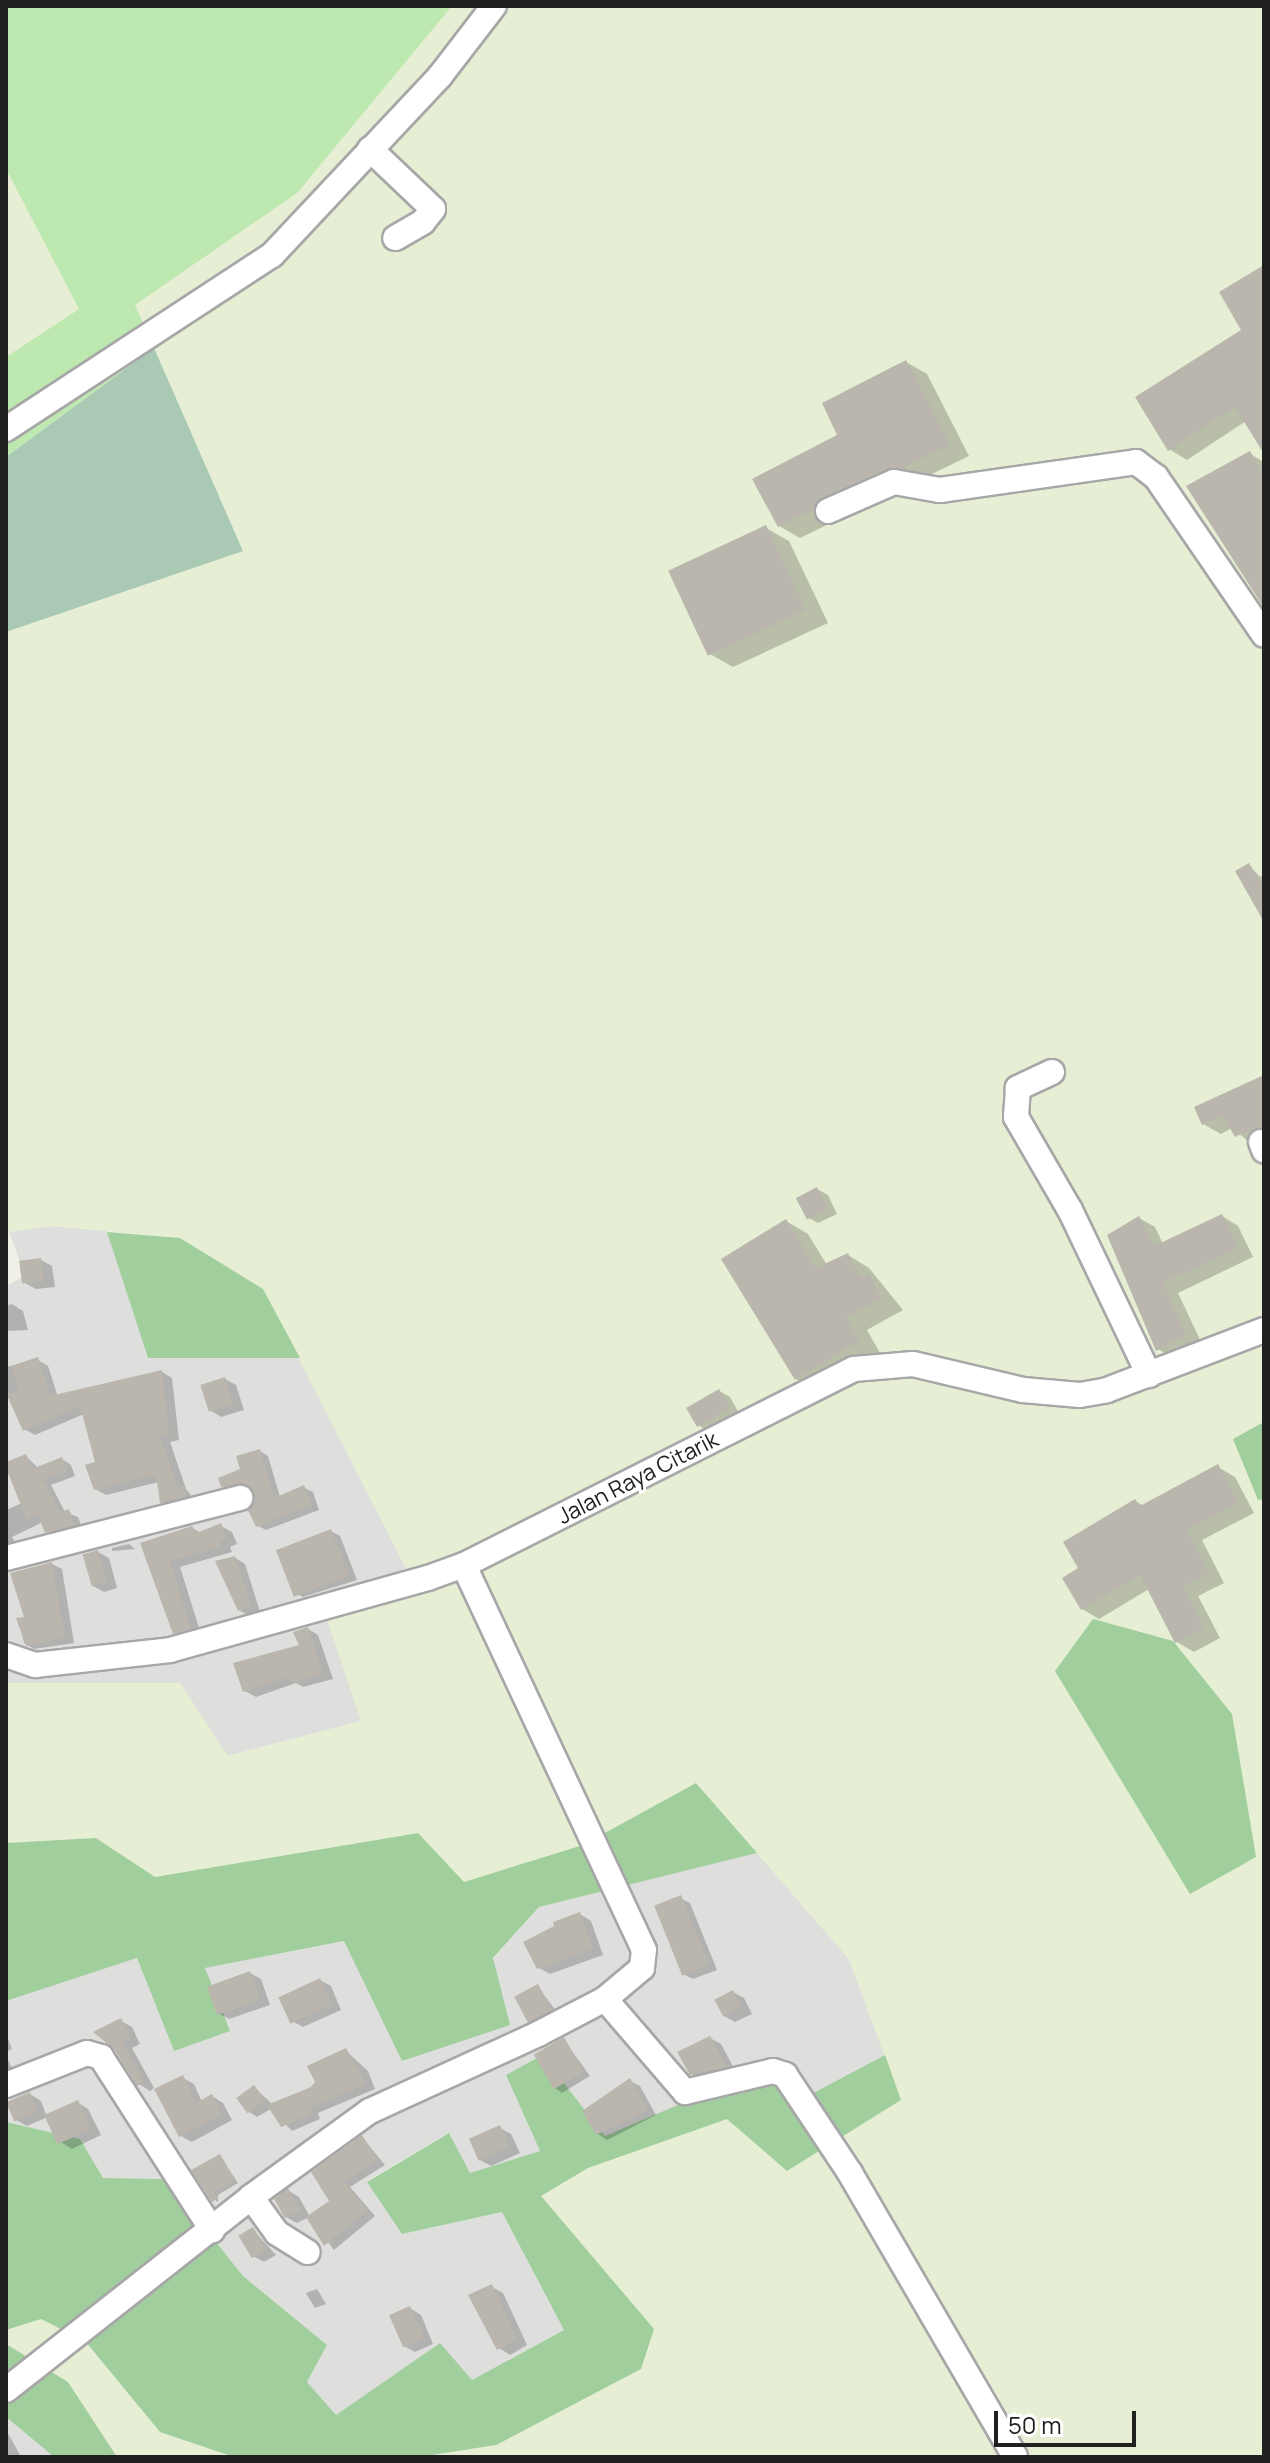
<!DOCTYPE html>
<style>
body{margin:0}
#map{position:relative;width:1270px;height:2463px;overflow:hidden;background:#f0f0e7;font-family:Manrope,sans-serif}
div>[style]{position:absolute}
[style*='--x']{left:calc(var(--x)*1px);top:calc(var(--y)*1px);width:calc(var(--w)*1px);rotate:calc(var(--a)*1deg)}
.residential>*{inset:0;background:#dededd}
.farmland>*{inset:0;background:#e6eed3}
.grass>*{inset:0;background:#bde8af}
.forest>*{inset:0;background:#a0ce9d}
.cemetery>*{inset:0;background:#a9c9b5}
.shadow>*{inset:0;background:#0003}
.building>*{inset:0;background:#bab6ad;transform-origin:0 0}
.roads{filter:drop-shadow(2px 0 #a7a7a7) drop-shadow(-2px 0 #a7a7a7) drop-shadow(0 2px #a7a7a7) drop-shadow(0 -2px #a7a7a7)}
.minor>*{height:24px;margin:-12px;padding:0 12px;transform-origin:12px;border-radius:12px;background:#fff}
span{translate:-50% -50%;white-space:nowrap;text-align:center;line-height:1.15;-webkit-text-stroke:6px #fff;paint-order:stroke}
.street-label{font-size:22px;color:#202020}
.frame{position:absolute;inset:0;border:8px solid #202020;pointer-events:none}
.scale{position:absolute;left:994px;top:2411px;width:142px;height:36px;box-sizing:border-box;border:4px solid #202020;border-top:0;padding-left:10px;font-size:24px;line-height:28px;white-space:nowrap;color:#202020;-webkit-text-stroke:6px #fff;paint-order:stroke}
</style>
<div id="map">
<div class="residential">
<i style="clip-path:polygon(52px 1226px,107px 1231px,148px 1358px,300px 1358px,417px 1591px,361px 1721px,227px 1756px,180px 1683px,6px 1683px,6px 1287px,25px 1275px,9px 1232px)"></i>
<i style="clip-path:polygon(757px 1853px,849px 1959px,885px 2055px,804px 2098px,758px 2071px,605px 2137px,542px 2055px,506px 2075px,540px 2151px,470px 2173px,448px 2133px,367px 2181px,402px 2234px,502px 2212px,564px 2330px,472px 2380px,439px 2344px,336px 2415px,307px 2382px,327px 2345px,243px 2276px,166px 2179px,103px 2178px,80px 2139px,6px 2122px,6px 2001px,137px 1958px,174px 2051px,204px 1968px,345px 1941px,403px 2061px,539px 1907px)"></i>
<i style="clip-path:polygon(6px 2416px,6px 2417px,54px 2457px,6px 2457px)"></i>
</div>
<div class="farmland">
<i style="clip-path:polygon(452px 6px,1264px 6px,1264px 2457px,419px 2457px,496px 2445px,654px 2329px,540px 2197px,588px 2168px,727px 2118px,901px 2101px,849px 1959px,696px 1783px,583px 1845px,464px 1883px,417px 1833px,155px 1877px,96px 1838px,6px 1843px,6px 1683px,180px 1683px,228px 1756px,361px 1721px,325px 1614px,417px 1590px,263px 1289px,180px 1238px,52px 1226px,6px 1232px,6px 632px,243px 550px,135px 305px,297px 193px)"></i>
<i style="clip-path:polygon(6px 169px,79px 309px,6px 357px)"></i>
<i style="clip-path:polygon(41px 2318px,85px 2342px,160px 2432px,234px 2457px,117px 2457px,68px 2382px,6px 2344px,6px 2330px)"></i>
</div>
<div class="grass">
<i style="clip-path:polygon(6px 6px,452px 6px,297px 193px,135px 305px,154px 348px,6px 457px,6px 357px,79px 309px,6px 169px)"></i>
</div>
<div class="forest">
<i style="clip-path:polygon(107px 1232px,180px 1238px,263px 1289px,300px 1358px,148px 1358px)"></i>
<i style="clip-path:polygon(1264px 1422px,1264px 1499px,1258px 1500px,1233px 1439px)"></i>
<i style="clip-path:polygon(1093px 1619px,1173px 1641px,1232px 1714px,1256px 1857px,1190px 1894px,1055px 1671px)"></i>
<i style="clip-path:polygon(696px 1783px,757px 1853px,539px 1907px,493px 1958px,510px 2025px,402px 2061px,344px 1941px,205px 1968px,230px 2031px,174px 2051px,137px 1958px,6px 2001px,6px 1843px,96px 1838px,155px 1877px,418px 1833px,464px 1882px,583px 1845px)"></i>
<i style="clip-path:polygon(542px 2055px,605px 2136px,758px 2071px,804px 2098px,885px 2055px,901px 2100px,787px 2171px,727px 2119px,588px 2168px,541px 2196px,654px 2329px,641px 2369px,496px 2445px,419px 2457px,234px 2457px,160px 2432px,85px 2341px,41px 2319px,6px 2330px,6px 2122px,80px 2139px,103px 2178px,166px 2179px,243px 2276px,327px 2345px,307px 2382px,336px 2415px,440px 2343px,472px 2380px,564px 2330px,502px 2212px,402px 2234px,367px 2182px,449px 2133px,470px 2173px,540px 2151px,506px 2075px)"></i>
<i style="clip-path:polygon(6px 2344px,68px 2382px,117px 2457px,54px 2457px,6px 2417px)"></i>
</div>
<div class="cemetery">
<i style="clip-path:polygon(154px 348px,243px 551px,6px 632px,6px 457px)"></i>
</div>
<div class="shadow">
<i style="clip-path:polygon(1264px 268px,1264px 446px,1246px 421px,1187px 460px,1169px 449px,1244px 331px)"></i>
<i style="clip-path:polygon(906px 362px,927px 374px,969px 456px,800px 538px,779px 526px,840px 436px)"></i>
<i style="clip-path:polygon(1250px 454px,1264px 462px,1264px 606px)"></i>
<i style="clip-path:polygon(766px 528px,789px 541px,828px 623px,733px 667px,710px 654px)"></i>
<i style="clip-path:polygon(1249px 865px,1260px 877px,1264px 875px,1264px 915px)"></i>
<i style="clip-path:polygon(1264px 1077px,1264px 1140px,1254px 1146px,1232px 1128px,1221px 1134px,1203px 1124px)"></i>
<i style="clip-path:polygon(817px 1189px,828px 1195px,837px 1214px,818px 1223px,807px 1217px)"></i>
<i style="clip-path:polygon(1222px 1216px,1238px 1226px,1253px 1257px,1178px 1293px,1202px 1344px,1174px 1359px,1158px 1349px,1139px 1218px,1155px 1227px,1163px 1244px)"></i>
<i style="clip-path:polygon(786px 1221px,808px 1234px,827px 1265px,848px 1255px,869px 1268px,903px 1310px,867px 1330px,880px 1353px,818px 1391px,796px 1379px)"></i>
<i style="clip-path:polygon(41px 1260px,52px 1266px,55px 1287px,36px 1289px,25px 1283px)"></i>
<i style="clip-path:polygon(12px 1304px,23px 1311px,28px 1330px,6px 1331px,6px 1306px)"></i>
<i style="clip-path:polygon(38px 1360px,48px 1366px,58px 1397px,162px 1372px,172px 1378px,179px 1440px,170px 1442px,186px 1489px,196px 1502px,173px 1508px,162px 1502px,159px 1482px,106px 1495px,95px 1489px,97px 1463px,84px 1414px,35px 1435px,24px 1429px,6px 1388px,6px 1367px)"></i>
<i style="clip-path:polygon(225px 1379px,236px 1385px,244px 1410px,221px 1417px,210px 1410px)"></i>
<i style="clip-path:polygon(719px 1391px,730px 1397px,740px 1415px,709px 1432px,698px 1425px)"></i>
<i style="clip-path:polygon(260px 1451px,268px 1456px,280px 1497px,304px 1488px,313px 1492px,319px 1510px,266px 1530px,258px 1526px,253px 1487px,231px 1491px,223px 1486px)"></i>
<i style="clip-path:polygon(26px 1456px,38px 1468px,62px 1459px,71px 1465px,75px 1476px,51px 1485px,65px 1512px,78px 1517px,83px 1530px,56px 1537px,43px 1522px,12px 1537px,17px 1547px,6px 1553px,6px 1510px,22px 1503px)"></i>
<i style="clip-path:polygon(1218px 1467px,1235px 1477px,1254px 1513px,1202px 1540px,1224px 1583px,1198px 1596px,1220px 1638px,1194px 1652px,1177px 1642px,1149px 1589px,1099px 1619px,1082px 1609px,1081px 1569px,1135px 1501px,1144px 1506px)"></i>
<i style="clip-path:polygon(221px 1526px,232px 1532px,237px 1544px,230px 1547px,232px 1552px,180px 1567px,201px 1634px,186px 1639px,175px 1632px,143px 1544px,192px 1528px,201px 1533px)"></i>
<i style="clip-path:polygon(331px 1531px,340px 1536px,357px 1580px,303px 1597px,294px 1592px)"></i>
<i style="clip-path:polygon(129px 1544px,135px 1549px,112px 1551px,112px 1548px)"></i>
<i style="clip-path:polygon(98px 1552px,109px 1558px,117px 1588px,104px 1592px,93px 1586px)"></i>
<i style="clip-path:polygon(235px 1558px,245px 1564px,260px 1612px,249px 1616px,239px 1610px)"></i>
<i style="clip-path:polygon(52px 1564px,62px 1569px,74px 1643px,34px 1649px,24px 1643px,19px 1620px,27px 1618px)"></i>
<i style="clip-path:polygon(308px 1629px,318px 1635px,333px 1679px,303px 1687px,296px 1683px,256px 1697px,245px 1691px,301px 1647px)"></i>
<i style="clip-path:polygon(680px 1898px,690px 1903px,717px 1970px,693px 1979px,683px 1974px)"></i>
<i style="clip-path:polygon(580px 1914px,591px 1921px,603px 1955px,550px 1974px,539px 1968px)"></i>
<i style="clip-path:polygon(250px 1973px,261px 1979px,270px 2005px,229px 2019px,218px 2013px)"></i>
<i style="clip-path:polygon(320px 1980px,331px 1986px,341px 2010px,303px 2027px,292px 2021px)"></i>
<i style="clip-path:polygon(538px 1987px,559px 2015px,538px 2026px,529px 2021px)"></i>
<i style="clip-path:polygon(733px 1992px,744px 1998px,752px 2014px,735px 2022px,724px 2016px)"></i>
<i style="clip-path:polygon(121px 2021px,132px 2027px,140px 2044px,132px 2048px,154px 2088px,150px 2091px,139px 2084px,115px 2048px)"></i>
<i style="clip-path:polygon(6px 2033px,12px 2049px,6px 2052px)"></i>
<i style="clip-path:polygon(710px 2038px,721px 2044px,736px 2072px,703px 2080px,692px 2074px)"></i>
<i style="clip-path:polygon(564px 2040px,590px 2076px,562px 2093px,555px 2088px)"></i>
<i style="clip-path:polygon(345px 2050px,368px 2071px,375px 2089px,318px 2113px,320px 2119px,292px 2131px,271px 2109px,257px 2117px,246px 2110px,254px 2087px,273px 2105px,312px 2088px)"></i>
<i style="clip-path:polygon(6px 2055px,15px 2075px,6px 2082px)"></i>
<i style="clip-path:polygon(183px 2078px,194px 2084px,202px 2102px,212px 2096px,223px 2103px,232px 2120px,192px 2142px,181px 2136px)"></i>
<i style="clip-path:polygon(630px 2081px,640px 2086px,656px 2115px,607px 2140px,598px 2134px)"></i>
<i style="clip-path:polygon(30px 2094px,41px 2101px,47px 2117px,77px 2102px,88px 2109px,101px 2135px,72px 2149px,61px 2142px,48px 2117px,27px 2126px,16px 2120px)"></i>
<i style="clip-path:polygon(500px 2128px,511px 2134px,520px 2153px,491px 2166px,480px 2160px)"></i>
<i style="clip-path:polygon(362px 2137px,385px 2165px,350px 2187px,375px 2216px,334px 2250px,309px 2217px,297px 2223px,286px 2217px,289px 2191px,299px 2197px,310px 2217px,332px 2201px)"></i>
<i style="clip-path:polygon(220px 2156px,238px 2183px,218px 2195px,218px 2203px,194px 2171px)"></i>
<i style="clip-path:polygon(253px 2230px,276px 2255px,264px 2262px,253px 2256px)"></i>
<i style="clip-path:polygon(492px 2287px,503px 2293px,527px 2345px,510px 2355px,499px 2348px)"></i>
<i style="clip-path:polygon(317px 2289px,326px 2304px,315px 2308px,306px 2293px)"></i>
<i style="clip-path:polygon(410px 2308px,421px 2315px,433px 2344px,415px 2352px,404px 2346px)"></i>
<i style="clip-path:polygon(6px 2433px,9px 2435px,21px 2457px,6px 2457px)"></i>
</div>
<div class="building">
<i style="clip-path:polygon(1264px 265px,1264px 454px,1235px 407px,1168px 451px,1135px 397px,1241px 330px,1219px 292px)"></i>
<i style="clip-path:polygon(906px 360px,950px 444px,903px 468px,888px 468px,822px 497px,813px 509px,778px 527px,752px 479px,837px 435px,822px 403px)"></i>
<i style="clip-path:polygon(1250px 451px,1264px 477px,1264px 608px,1186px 486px)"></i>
<i style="left:766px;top:525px;width:94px;height:108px;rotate:65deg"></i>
<i style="clip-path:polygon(1249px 863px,1264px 890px,1264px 922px,1235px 871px)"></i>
<i style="clip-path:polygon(1264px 1075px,1264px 1123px,1235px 1137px,1223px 1116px,1202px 1125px,1194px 1107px)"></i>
<i style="left:817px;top:1187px;width:24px;height:24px;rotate:62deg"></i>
<i style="clip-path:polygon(1222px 1214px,1238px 1248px,1163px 1283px,1186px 1335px,1156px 1351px,1107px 1235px,1139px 1216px,1154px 1246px)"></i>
<i style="clip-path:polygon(786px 1219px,816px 1268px,848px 1253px,860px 1278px,868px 1274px,882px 1298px,846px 1318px,860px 1340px,795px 1380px,721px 1259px)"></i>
<i style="left:41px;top:1258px;width:23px;height:22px;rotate:83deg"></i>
<i style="clip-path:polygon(38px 1357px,50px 1396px,162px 1370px,169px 1434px,160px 1436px,178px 1488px,185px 1486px,186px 1496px,160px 1503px,156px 1475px,94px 1490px,85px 1465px,95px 1462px,80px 1406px,23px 1431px,7px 1395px,19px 1390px,11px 1366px)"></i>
<i style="left:225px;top:1377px;width:28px;height:26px;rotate:72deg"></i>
<i style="left:719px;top:1389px;width:22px;height:38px;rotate:60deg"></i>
<i style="clip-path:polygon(260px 1449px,274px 1498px,304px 1485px,312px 1505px,256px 1527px,248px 1510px,255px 1501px,251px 1488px,243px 1483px,221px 1487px,218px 1478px,240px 1469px,236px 1456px)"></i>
<i style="clip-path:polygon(26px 1454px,32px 1469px,62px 1457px,67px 1471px,43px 1480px,60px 1512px,69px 1509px,75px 1525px,45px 1533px,38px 1515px,27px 1520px,6px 1468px,6px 1462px)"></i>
<i style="clip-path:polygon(1218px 1464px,1238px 1503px,1186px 1530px,1209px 1573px,1183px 1586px,1204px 1628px,1175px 1643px,1140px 1575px,1081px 1610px,1062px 1578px,1078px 1568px,1063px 1542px,1135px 1499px,1140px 1506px)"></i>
<i style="clip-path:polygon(221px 1523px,227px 1538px,220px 1541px,222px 1546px,170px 1561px,191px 1629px,173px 1634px,140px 1543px,192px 1526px,197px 1533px)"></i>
<i style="left:331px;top:1529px;width:50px;height:59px;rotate:69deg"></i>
<i style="left:98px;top:1550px;width:33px;height:16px;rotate:74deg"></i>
<i style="clip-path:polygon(235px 1556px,251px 1606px,238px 1611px,215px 1561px)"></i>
<i style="clip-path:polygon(52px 1562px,65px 1638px,26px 1646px,16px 1618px,24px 1617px,10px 1573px)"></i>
<i style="clip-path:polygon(308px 1627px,323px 1673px,291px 1683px,289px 1677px,243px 1692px,233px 1663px,299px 1645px,293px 1632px)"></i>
<i style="left:681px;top:1895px;width:75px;height:29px;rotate:68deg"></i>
<i style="clip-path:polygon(580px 1912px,593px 1949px,537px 1969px,523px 1942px,554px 1926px,553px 1922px)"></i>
<i style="left:250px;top:1971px;width:30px;height:46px;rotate:70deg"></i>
<i style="left:320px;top:1978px;width:29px;height:46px;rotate:65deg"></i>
<i style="left:538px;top:1984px;width:30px;height:27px;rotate:62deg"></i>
<i style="left:733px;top:1990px;width:19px;height:21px;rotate:62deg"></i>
<i style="clip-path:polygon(121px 2018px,131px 2038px,123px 2042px,144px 2082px,137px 2086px,114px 2049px,93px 2032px)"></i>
<i style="clip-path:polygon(710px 2036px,727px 2067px,690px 2075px,677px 2052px)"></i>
<i style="left:564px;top:2037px;width:40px;height:35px;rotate:60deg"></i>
<i style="clip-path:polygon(346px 2048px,366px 2084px,310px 2108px,312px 2114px,281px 2127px,267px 2105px,311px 2087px,315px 2082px,307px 2066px)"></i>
<i style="clip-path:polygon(183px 2075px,196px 2103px,212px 2094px,222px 2114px,179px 2137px,154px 2089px)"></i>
<i style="clip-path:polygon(630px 2078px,648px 2110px,596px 2135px,582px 2111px)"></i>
<i style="left:254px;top:2085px;width:19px;height:22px;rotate:54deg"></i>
<i style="left:30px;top:2092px;width:21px;height:26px;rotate:67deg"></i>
<i style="left:78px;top:2100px;width:32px;height:37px;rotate:66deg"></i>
<i style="left:500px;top:2125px;width:24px;height:34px;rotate:66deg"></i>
<i style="clip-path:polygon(362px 2135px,378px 2160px,344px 2182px,368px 2211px,324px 2246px,306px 2217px,329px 2201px,311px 2172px)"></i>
<i style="clip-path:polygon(220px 2154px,235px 2180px,214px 2192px,218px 2198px,212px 2202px,191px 2170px)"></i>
<i style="clip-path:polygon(288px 2188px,300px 2211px,285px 2218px,274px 2199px)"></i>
<i style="left:253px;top:2227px;width:26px;height:17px;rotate:59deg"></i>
<i style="clip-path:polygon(492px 2284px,517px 2339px,497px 2350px,468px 2295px)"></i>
<i style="left:410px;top:2306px;width:35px;height:23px;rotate:66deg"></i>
</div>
<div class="roads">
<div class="minor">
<i style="--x:370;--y:149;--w:87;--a:43.6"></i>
<i style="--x:433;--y:209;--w:16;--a:128"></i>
<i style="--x:423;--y:222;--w:32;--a:150"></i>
<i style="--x:6;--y:429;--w:318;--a:-33.2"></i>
<i style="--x:272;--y:255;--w:245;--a:-46.8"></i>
<i style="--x:440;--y:76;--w:88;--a:-52.4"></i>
<i style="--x:828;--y:511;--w:72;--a:-23.7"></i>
<i style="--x:894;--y:482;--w:47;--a:9.9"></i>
<i style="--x:940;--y:490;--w:198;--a:-8.1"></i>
<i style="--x:1136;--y:462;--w:25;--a:37"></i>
<i style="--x:1156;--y:477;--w:191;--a:55.6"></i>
<i style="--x:1052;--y:1072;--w:38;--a:155"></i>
<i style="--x:1018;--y:1088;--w:29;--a:94"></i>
<i style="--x:1016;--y:1117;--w:108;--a:59.9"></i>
<i style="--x:1070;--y:1210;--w:183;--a:64.4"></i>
<i style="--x:1261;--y:1142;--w:9;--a:69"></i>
<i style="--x:6;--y:1558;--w:242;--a:-14.4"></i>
<i style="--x:6;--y:1655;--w:31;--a:19"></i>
<i style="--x:35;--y:1665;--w:136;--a:-6.3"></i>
<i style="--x:170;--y:1650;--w:268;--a:-15.6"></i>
<i style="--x:428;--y:1578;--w:38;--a:-20"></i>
<i style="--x:464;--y:1565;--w:436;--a:-26.7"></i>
<i style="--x:854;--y:1369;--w:59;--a:-4.8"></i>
<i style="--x:913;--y:1364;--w:113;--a:13.3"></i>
<i style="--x:1023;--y:1390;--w:57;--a:5"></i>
<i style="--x:1080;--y:1395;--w:27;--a:-10"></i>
<i style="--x:1107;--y:1390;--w:168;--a:-20.9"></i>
<i style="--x:605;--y:1999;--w:123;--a:49.3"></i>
<i style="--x:685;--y:2092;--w:90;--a:-13.4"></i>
<i style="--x:773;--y:2071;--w:13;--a:18"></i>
<i style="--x:785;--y:2075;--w:118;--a:56.4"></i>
<i style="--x:850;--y:2173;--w:328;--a:59.8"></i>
<i style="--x:6;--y:2085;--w:87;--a:-21.6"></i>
<i style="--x:87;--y:2053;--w:15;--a:16"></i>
<i style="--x:101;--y:2057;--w:206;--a:57.3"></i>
<i style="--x:251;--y:2197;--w:44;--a:54.2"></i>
<i style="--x:277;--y:2233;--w:36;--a:32"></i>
<i style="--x:6;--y:2390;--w:312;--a:-38.2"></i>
<i style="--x:251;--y:2197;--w:147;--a:-35.9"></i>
<i style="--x:370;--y:2111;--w:185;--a:-24.6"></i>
<i style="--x:538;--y:2034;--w:76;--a:-27.6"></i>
<i style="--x:605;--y:1999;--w:48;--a:-40"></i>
<i style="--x:642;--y:1968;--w:18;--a:-84"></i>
<i style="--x:644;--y:1950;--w:425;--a:-115.1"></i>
</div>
</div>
<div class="street-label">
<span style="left:638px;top:1478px;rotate:-27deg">Jalan Raya Citarik</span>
</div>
<div class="frame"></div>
<div class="scale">50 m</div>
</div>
